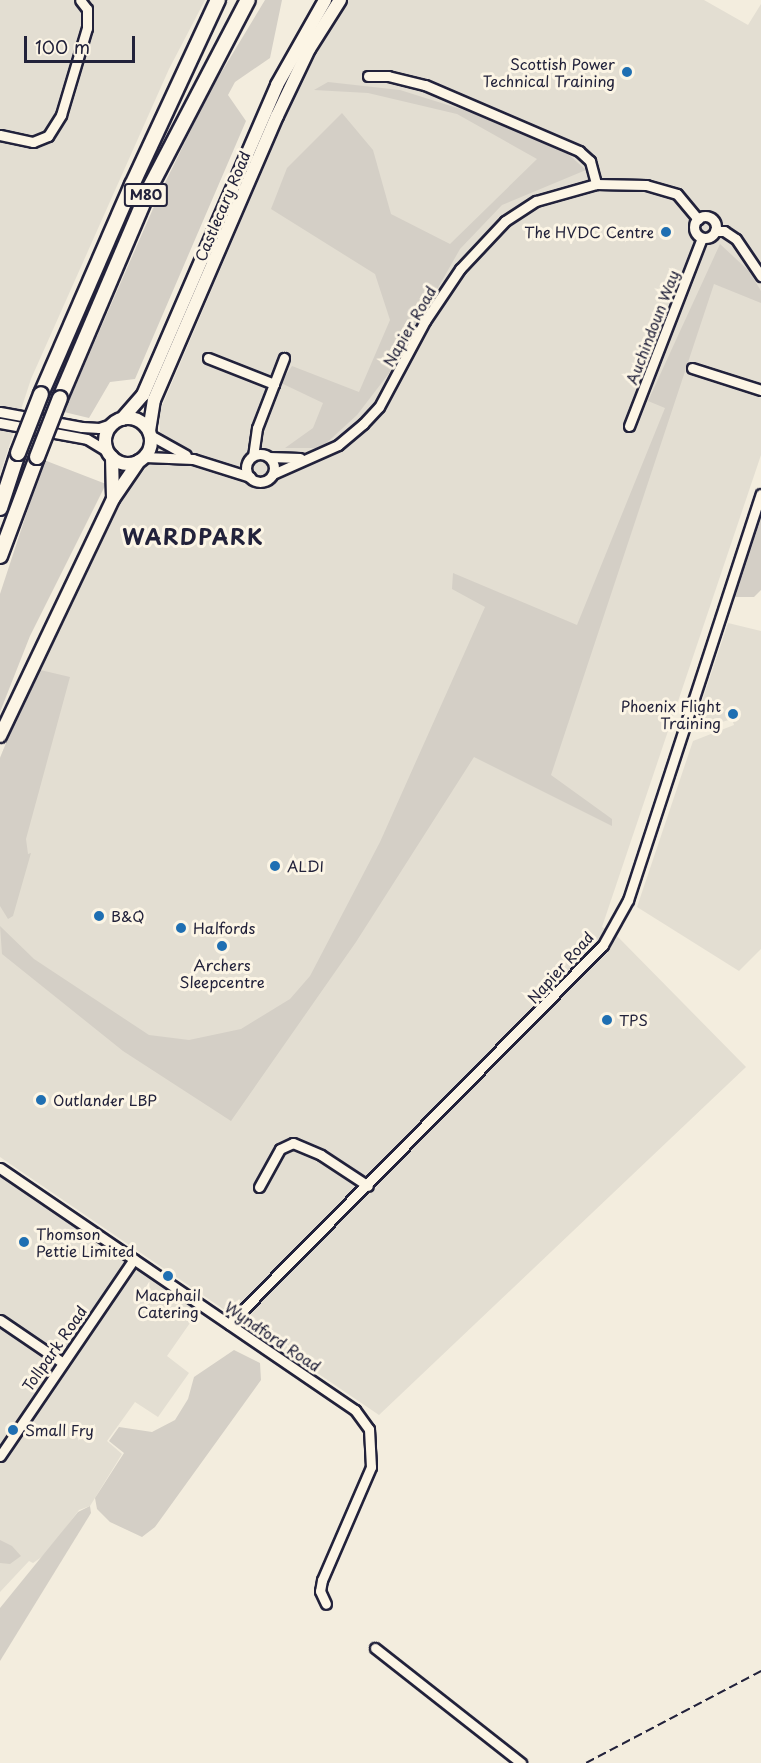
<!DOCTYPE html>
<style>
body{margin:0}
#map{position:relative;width:761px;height:1763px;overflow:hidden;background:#f3edde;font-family:"Playpen Sans",sans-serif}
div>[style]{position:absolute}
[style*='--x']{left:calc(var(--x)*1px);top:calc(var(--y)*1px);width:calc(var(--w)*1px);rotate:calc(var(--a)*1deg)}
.built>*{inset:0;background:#e3ded2}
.green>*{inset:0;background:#d4cfc6}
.roads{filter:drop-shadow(2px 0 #22223b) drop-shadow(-2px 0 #22223b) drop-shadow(0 2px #22223b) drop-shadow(0 -2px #22223b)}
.minor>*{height:9px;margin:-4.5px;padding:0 4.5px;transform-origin:4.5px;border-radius:4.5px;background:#fcf5e5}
.minor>.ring{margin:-4.5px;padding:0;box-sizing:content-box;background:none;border:9px solid #fcf5e5;border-radius:50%}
.major>*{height:12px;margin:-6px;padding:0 6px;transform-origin:6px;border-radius:6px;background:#fcf5e5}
.major>.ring{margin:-6px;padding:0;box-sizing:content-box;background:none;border:12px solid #fcf5e5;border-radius:50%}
.highway>*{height:14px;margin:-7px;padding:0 7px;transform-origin:7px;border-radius:7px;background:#fcf5e5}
.rail>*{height:2px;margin-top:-1px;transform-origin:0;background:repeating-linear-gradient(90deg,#22223b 0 9px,transparent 0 13.5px)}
.bridges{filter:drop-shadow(2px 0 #22223b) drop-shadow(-2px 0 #22223b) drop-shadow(0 2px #22223b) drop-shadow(0 -2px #22223b)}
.highway-bridge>*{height:14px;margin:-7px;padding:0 7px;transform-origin:7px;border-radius:7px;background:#fcf5e5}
.dots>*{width:16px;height:16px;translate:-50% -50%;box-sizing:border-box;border:3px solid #fcf5e5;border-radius:50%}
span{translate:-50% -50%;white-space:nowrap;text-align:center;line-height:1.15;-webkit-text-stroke:6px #fcf5e5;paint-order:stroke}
.shield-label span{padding:2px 4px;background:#fcf5e5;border:2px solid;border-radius:4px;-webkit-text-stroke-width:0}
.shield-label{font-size:14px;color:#22223b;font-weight:700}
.poi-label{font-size:15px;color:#22223b}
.right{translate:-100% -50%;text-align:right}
.left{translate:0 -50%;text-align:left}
.street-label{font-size:15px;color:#22223b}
.district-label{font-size:21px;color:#22223b;font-weight:700;letter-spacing:1.5px}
.scale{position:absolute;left:24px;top:36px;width:111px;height:27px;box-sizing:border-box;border:3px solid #22223b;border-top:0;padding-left:8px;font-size:18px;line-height:21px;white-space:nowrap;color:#22223b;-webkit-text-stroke:4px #fcf5e5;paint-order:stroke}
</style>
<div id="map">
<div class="built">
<i style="clip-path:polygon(0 0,205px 0,169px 69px,31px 379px,0 474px)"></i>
<i style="clip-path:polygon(347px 0,704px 0,748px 25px,761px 4px,761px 455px,602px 927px,618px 937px,746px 1067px,379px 1415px,0 1157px,0 758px,36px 669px,119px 502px,145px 469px,160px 431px,159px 413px,299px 85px)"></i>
<i style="clip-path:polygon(728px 623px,761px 631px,761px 949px,739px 971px,637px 907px,693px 741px,734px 725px,732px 719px,692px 731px)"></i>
<i style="clip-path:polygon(0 1175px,199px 1310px,167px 1356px,189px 1373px,158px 1417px,135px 1402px,107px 1441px,122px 1454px,90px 1506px,79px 1510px,46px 1554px,33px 1563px,29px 1561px,0 1592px)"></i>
</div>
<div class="green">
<i style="clip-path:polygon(265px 0,282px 0,270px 58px,235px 82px,228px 95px,246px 121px,135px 379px,110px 382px,89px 418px,64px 412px,159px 195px,210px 91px)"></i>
<i style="clip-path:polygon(328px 82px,400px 90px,470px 112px,568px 154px,586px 170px,502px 205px,460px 249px,390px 372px,357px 415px,321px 448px,285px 448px,313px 428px,323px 403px,281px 383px,292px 366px,359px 392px,390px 320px,375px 274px,271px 209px,287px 168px,342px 113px,373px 150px,391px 214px,450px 244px,537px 159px,457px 114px,368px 93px,314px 90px)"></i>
<i style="clip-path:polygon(720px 244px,749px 271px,761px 291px,761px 303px,714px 284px,551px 775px,612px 819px,612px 826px,474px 757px,356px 942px,231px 1121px,123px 1051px,2px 954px,0 926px,34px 959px,149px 1035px,189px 1040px,241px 1029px,290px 999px,310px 976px,380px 842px,485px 607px,452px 589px,453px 573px,577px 625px,665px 408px,648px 401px)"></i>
<i style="clip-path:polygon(44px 460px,106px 484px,30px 636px,0 712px,0 594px)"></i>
<i style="clip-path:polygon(761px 516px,761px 590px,754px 597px,734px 597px)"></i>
<i style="clip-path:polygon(36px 669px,70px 677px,26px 839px,28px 854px,31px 853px,13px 916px,8px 919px,0 906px,0 758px)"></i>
<i style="clip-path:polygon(234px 1350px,260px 1363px,261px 1380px,155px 1527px,142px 1537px,110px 1522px,97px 1509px,95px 1498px,124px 1453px,109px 1441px,119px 1427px,152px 1432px,175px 1420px,188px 1399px,194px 1377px)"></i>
<i style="clip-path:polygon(90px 1506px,91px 1513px,0 1661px,0 1608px,78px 1512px)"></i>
<i style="clip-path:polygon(0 1540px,12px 1546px,21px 1556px,10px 1564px,0 1563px)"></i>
</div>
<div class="roads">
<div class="minor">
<i style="--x:368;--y:76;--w:20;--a:0"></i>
<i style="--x:388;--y:76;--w:38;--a:14"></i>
<i style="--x:425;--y:85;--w:168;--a:23.2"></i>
<i style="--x:579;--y:151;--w:15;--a:42"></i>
<i style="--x:590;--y:161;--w:24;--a:75"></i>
<i style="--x:0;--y:135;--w:34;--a:12"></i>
<i style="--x:33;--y:142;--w:16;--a:-22"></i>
<i style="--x:48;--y:136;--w:25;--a:-58"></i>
<i style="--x:61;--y:115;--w:91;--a:-73.4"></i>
<i style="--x:87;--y:28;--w:19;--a:-90"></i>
<i style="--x:87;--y:9;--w:11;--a:-128"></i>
<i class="ring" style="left:694px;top:216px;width:13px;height:13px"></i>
<i style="--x:715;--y:231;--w:9;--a:0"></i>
<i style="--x:724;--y:231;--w:14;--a:34"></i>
<i style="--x:736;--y:239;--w:45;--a:56"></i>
<i style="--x:208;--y:358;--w:71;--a:21.5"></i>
<i style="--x:274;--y:384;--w:47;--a:111.1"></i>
<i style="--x:257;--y:428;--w:27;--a:98"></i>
<i style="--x:692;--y:368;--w:72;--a:17.7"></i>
<i style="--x:274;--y:384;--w:28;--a:-69"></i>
<i style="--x:0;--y:412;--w:83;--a:10.4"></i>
<i style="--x:82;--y:427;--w:17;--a:3"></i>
<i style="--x:99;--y:428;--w:16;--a:-18"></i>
<i style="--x:0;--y:423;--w:88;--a:10.4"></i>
<i style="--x:87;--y:439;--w:23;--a:31"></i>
<i style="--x:629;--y:426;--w:202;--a:-68.8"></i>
<i style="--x:150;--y:435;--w:41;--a:29.1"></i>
<i class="ring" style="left:246px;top:454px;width:19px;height:19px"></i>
<i style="--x:145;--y:457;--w:48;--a:2.4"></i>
<i style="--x:193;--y:459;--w:60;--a:17.5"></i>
<i style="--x:269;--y:457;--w:31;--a:2"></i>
<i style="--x:273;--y:474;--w:71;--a:-24"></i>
<i style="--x:338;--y:445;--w:33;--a:-40"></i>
<i style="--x:363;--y:424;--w:23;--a:-47"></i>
<i style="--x:379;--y:407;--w:98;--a:-61.9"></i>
<i style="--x:425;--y:321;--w:63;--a:-56.1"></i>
<i style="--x:460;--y:269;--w:66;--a:-46.8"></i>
<i style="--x:505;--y:221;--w:37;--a:-33"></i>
<i style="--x:536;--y:201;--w:62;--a:-15.8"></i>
<i style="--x:596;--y:184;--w:50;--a:1.1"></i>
<i style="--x:646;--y:185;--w:32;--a:16"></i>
<i style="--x:677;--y:194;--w:33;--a:50"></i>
<i style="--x:0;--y:1168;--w:430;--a:34.3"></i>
<i style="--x:355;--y:1410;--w:24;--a:54"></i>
<i style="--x:369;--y:1429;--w:38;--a:87"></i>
<i style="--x:371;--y:1467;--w:123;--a:113.4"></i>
<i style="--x:322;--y:1580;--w:11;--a:100"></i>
<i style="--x:320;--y:1591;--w:14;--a:65"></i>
<i style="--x:259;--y:1187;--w:43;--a:-61.1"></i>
<i style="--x:280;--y:1149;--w:14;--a:-25"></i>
<i style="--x:293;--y:1143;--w:30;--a:23"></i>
<i style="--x:321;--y:1155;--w:56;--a:33.4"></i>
<i style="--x:0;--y:1320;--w:76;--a:34.3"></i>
<i style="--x:229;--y:1324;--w:532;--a:-45.38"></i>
<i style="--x:603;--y:945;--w:51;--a:-60.9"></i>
<i style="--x:628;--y:900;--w:427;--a:-71.9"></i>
<i style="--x:0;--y:1456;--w:238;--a:-55.8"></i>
<i style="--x:375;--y:1648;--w:186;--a:38.2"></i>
</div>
<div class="major">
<i class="ring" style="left:105px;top:418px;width:34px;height:34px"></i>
<i style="--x:122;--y:419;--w:32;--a:-49"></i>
<i style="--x:143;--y:395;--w:338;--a:-66.6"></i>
<i style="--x:277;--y:85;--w:98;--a:-60.5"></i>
<i style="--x:149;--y:431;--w:31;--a:-81"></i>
<i style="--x:154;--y:400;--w:309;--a:-66.6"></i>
<i style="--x:277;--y:116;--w:74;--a:-64.5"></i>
<i style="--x:309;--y:49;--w:58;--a:-57.7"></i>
<i style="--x:112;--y:457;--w:41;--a:88.6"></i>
<i style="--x:0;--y:736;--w:263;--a:-64.5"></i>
<i style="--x:113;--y:499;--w:46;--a:-55.6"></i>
</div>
<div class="highway">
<i style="--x:41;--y:394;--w:228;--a:-66.5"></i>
<i style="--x:132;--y:185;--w:204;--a:-65.1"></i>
<i style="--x:60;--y:398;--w:227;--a:-66.9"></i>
<i style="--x:149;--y:189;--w:213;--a:-62.4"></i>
<i style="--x:0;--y:508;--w:58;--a:-71.9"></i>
<i style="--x:0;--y:556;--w:106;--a:-69.5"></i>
</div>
</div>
<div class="rail">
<i style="--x:586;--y:1763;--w:198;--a:-27.7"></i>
</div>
<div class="bridges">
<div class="highway-bridge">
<i style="--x:18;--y:453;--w:63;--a:-68.7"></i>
<i style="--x:37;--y:457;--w:63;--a:-68.7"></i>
</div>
</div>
<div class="dots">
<i style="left:627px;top:72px;background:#1f6fb2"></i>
<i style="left:666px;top:232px;background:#1f6fb2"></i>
<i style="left:733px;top:714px;background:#1f6fb2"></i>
<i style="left:275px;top:866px;background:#1f6fb2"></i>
<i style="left:99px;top:916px;background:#1f6fb2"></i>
<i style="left:181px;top:928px;background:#1f6fb2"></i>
<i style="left:222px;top:946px;background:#1f6fb2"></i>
<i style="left:607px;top:1020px;background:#1f6fb2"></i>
<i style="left:41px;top:1100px;background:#1f6fb2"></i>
<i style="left:24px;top:1242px;background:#1f6fb2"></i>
<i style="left:168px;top:1276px;background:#1f6fb2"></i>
<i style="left:13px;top:1430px;background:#1f6fb2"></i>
</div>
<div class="shield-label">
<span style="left:146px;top:195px">M80</span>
</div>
<div class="poi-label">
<span class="right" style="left:615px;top:72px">Scottish Power<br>Technical Training</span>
<span class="right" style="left:654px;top:232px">The HVDC Centre</span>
<span class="right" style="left:721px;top:714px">Phoenix Flight<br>Training</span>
<span class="left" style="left:287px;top:866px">ALDI</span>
<span class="left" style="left:111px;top:916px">B&amp;Q</span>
<span class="left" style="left:193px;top:928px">Halfords</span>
<span style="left:222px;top:973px">Archers<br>Sleepcentre</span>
<span class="left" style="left:619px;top:1020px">TPS</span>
<span class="left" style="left:53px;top:1100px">Outlander LBP</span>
<span class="left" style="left:36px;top:1242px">Thomson<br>Pettie Limited</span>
<span style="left:168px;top:1303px">Macphail<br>Catering</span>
<span class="left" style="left:25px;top:1430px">Small Fry</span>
</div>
<div class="street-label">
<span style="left:222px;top:206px;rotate:-67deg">Castlecary Road</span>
<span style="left:409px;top:326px;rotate:-60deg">Napier Road</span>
<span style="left:652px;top:327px;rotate:-69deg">Auchindoun Way</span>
<span style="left:560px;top:967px;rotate:-48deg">Napier Road</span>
<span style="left:273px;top:1336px;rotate:34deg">Wyndford Road</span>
<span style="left:54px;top:1348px;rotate:-55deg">Tollpark Road</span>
</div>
<div class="district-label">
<span style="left:193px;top:536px">WARDPARK</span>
</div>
<div class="scale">100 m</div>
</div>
